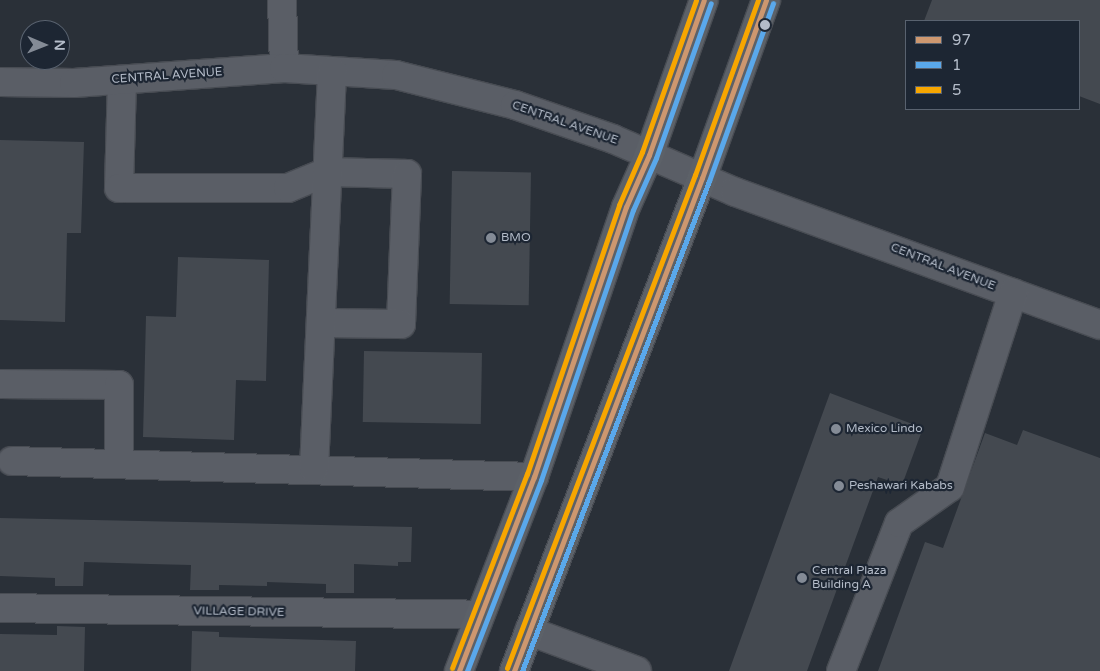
<!DOCTYPE html>
<style>
body{margin:0}
#map{position:relative;width:1100px;height:671px;overflow:hidden;background:#2a3038;font-family:"Varela Round",sans-serif}
div>[style]{position:absolute}
[style*='--x']{left:calc(var(--x)*1px);top:calc(var(--y)*1px);width:calc(var(--w)*1px);rotate:calc(var(--a)*1deg)}
.building>*{inset:0;background:#444950;transform-origin:0 0}
.roads{filter:drop-shadow(1px 0 #484c53) drop-shadow(-1px 0 #484c53) drop-shadow(0 1px #484c53) drop-shadow(0 -1px #484c53)}
.minor>*{height:28px;margin:-14px;padding:0 14px;transform-origin:14px;border-radius:14px;background:#5a5e66}
.major>*{height:28px;margin:-14px;padding:0 14px;transform-origin:14px;border-radius:14px;background:#5c6168}
.bus-1>*{height:5px;margin:-2.5px;padding:0 2.5px;transform-origin:2.5px;border-radius:2.5px;background:#cd976f}
.bus-2>*{height:5px;margin:-2.5px;padding:0 2.5px;transform-origin:2.5px;border-radius:2.5px;background:#5aa8eb}
.bus-3>*{height:5px;margin:-2.5px;padding:0 2.5px;transform-origin:2.5px;border-radius:2.5px;background:#f7a600}
.dots>*{width:14px;height:14px;translate:-50% -50%;box-sizing:border-box;border:2px solid #1d2633;border-radius:50%}
span{translate:-50% -50%;white-space:nowrap;text-align:center;line-height:1.15;-webkit-text-stroke:4.5px #1d2633;paint-order:stroke}
.street-label{font-size:12px;color:#b4bcc9}
.poi-label{font-size:12px;color:#b4bcc9}
.left{translate:0 -50%;text-align:left}
.legend{position:absolute;left:905px;top:20px;width:175px;height:90px;box-sizing:border-box;background:#1d2633;border:1px solid #59626f;margin:0;padding:6px 9px;list-style:none;font-size:15px;color:#b4bcc9}
.legend li{display:flex;align-items:center;gap:10px;height:25px}
.legend b{width:25px;border:1px solid #59626f}
.north{position:absolute;left:20px;top:20px;width:50px;height:50px;box-sizing:border-box;background:#1d2633;border:1px solid #59626f;border-radius:50%;rotate:91deg;font-size:14px;font-weight:700;line-height:20px;text-align:center;color:#b4bcc9}
.north::after{content:'';display:block;margin:auto;width:18px;height:22px;background:#848b96;clip-path:polygon(50% 0,100% 100%,50% 72%,0 100%)}
</style>
<div id="map">
<div class="building">
<i style="clip-path:polygon(932px 0,1100px 0,1100px 104px,1079px 96px,1079px 21px,924px 21px)"></i>
<i style="clip-path:polygon(0 140px,84px 142px,81px 233px,67px 233px,65px 322px,0 320px)"></i>
<i style="left:452px;top:171px;width:79px;height:133px;rotate:1deg"></i>
<i style="clip-path:polygon(178px 257px,269px 260px,266px 381px,236px 380px,234px 440px,143px 437px,146px 316px,176px 317px)"></i>
<i style="left:364px;top:351px;width:118px;height:71px;rotate:1deg"></i>
<i style="clip-path:polygon(830px 393px,923px 428px,902px 485px,878px 477px,807px 671px,729px 671px)"></i>
<i style="clip-path:polygon(1023px 430px,1100px 458px,1100px 671px,878px 671px,925px 542px,943px 548px,985px 433px,1017px 445px)"></i>
<i style="clip-path:polygon(0 518px,412px 527px,411px 562px,398px 562px,398px 566px,354px 564px,354px 593px,326px 593px,326px 584px,267px 582px,267px 586px,219px 585px,219px 590px,190px 590px,191px 565px,150px 564px,84px 562px,83px 586px,55px 586px,55px 578px,0 576px)"></i>
<i style="clip-path:polygon(57px 626px,85px 627px,84px 671px,0 671px,0 634px,57px 635px)"></i>
<i style="clip-path:polygon(192px 631px,219px 632px,219px 637px,356px 641px,355px 671px,191px 671px)"></i>
</div>
<div class="roads">
<div class="minor">
<i style="--x:282;--y:0;--w:68;--a:88.3"></i>
<i style="--x:122;--y:80;--w:108;--a:91.6"></i>
<i style="--x:119;--y:188;--w:169;--a:0"></i>
<i style="--x:288;--y:188;--w:42;--a:-22.3"></i>
<i style="--x:327;--y:172;--w:80;--a:1.4"></i>
<i style="--x:407;--y:174;--w:150;--a:92.3"></i>
<i style="--x:401;--y:324;--w:80;--a:-179.3"></i>
<i style="--x:0;--y:82;--w:74;--a:0.8"></i>
<i style="--x:74;--y:83;--w:211;--a:-4.1"></i>
<i style="--x:284;--y:68;--w:112;--a:3.6"></i>
<i style="--x:396;--y:75;--w:123;--a:14.1"></i>
<i style="--x:515;--y:105;--w:104;--a:19.1"></i>
<i style="--x:613;--y:139;--w:133;--a:23.5"></i>
<i style="--x:735;--y:192;--w:388;--a:20"></i>
<i style="--x:0;--y:384;--w:119;--a:0.5"></i>
<i style="--x:119;--y:385;--w:79;--a:90"></i>
<i style="--x:12;--y:461;--w:522;--a:1.76"></i>
<i style="--x:314;--y:469;--w:398;--a:-87.4"></i>
<i style="--x:0;--y:608;--w:479;--a:0.8"></i>
<i style="--x:529;--y:631;--w:115;--a:20.3"></i>
<i style="--x:841;--y:671;--w:159;--a:-68.6"></i>
<i style="--x:899;--y:523;--w:62;--a:-35.2"></i>
<i style="--x:950;--y:487;--w:204;--a:-72"></i>
</div>
<div class="major">
<i style="--x:459;--y:671;--w:208;--a:-68.9"></i>
<i style="--x:534;--y:477;--w:285;--a:-71.2"></i>
<i style="--x:626;--y:207;--w:57;--a:-66.1"></i>
<i style="--x:649;--y:155;--w:164;--a:-70.5"></i>
<i style="--x:514;--y:671;--w:528;--a:-69.13"></i>
<i style="--x:702;--y:178;--w:189;--a:-70.2"></i>
</div>
</div>
<div class="bus-1">
<i style="--x:459;--y:671;--w:208;--a:-68.9"></i>
<i style="--x:534;--y:477;--w:285;--a:-71.2"></i>
<i style="--x:626;--y:207;--w:57;--a:-66.1"></i>
<i style="--x:649;--y:155;--w:164;--a:-70.5"></i>
<i style="--x:514;--y:671;--w:528;--a:-69.13"></i>
<i style="--x:702;--y:178;--w:189;--a:-70.2"></i>
</div>
<div class="bus-2">
<i style="--x:467;--y:671;--w:205;--a:-68.8"></i>
<i style="--x:541;--y:480;--w:285;--a:-71.2"></i>
<i style="--x:633;--y:210;--w:57;--a:-66.1"></i>
<i style="--x:656;--y:158;--w:164;--a:-70.5"></i>
<i style="--x:522;--y:671;--w:524;--a:-69.11"></i>
<i style="--x:709;--y:181;--w:189;--a:-70.2"></i>
</div>
<div class="bus-3">
<i style="--x:452;--y:668;--w:208;--a:-68.9"></i>
<i style="--x:527;--y:474;--w:284;--a:-71.1"></i>
<i style="--x:619;--y:205;--w:58;--a:-66.5"></i>
<i style="--x:642;--y:152;--w:161;--a:-70.4"></i>
<i style="--x:507;--y:668;--w:528;--a:-69.13"></i>
<i style="--x:695;--y:175;--w:186;--a:-70.2"></i>
</div>
<div class="dots">
<i style="left:765px;top:25px;background:#b4bcc9"></i>
<i style="left:491px;top:238px;background:#848b96"></i>
<i style="left:836px;top:429px;background:#848b96"></i>
<i style="left:839px;top:486px;background:#848b96"></i>
<i style="left:802px;top:578px;background:#848b96"></i>
</div>
<div class="street-label">
<span style="left:167px;top:76px;rotate:-4deg">CENTRAL AVENUE</span>
<span style="left:565px;top:123px;rotate:19deg">CENTRAL AVENUE</span>
<span style="left:943px;top:267px;rotate:21deg">CENTRAL AVENUE</span>
<span style="left:239px;top:612px;rotate:1deg">VILLAGE DRIVE</span>
</div>
<div class="poi-label">
<span class="left" style="left:501px;top:238px">BMO</span>
<span class="left" style="left:846px;top:429px">Mexico Lindo</span>
<span class="left" style="left:849px;top:486px">Peshawari Kababs</span>
<span class="left" style="left:812px;top:578px">Central Plaza<br>Building A</span>
</div>
<ul class="legend">
<li><b style="height:6px;background:#cd976f"></b>97</li>
<li><b style="height:6px;background:#5aa8eb"></b>1</li>
<li><b style="height:6px;background:#f7a600"></b>5</li>
</ul>
<div class="north">N</div>
</div>
